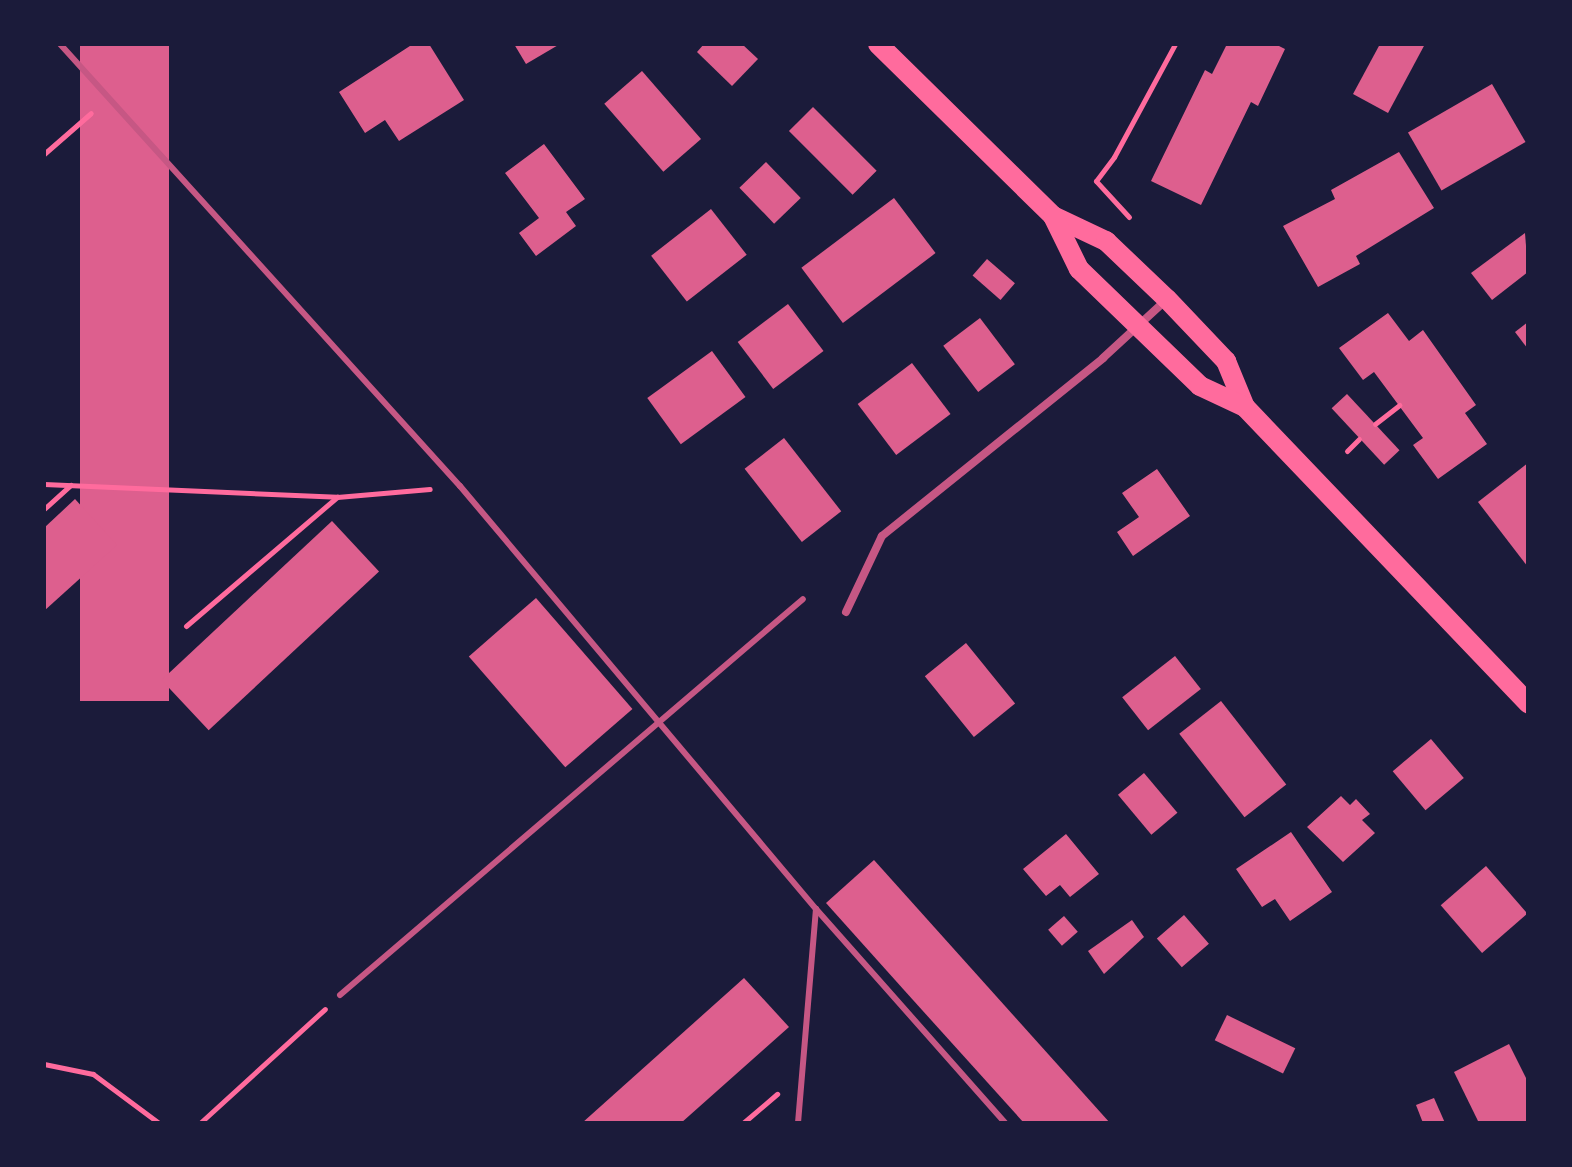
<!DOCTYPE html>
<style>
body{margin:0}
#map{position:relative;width:1572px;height:1167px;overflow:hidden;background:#1b1b3a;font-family:Karla,sans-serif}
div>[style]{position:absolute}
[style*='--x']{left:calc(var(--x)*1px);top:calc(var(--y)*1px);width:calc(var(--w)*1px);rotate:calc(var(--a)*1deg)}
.building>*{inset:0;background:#dd5f8e;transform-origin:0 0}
.path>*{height:5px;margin:-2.5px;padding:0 2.5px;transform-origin:2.5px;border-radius:2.5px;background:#ff6b9d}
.service>*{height:6px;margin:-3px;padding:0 3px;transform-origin:3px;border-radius:3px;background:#c65784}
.minor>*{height:8px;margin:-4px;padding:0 4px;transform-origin:4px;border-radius:4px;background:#c65784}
.primary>*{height:20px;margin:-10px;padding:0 10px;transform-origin:10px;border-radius:10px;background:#ff6b9d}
span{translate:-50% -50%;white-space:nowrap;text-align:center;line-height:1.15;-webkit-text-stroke:6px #1b1b3a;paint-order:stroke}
.frame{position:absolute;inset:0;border:46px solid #1b1b3a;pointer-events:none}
</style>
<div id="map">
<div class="building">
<i style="left:80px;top:44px;width:89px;height:657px"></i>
<i style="clip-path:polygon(413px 44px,429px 44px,464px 100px,399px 141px,385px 120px,365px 133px,339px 92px)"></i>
<i style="clip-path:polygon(514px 44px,560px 44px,526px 64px)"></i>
<i style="clip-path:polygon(704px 44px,742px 44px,758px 59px,732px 86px,697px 52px)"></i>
<i style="clip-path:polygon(1227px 44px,1275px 44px,1285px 49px,1258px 106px,1251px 102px,1201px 205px,1151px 181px,1205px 70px,1212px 74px)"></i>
<i style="clip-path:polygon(1380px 44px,1425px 44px,1388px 113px,1353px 94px)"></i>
<i style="left:642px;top:71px;width:90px;height:50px;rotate:49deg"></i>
<i style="left:1492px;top:84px;width:67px;height:97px;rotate:60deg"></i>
<i style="left:813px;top:107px;width:90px;height:34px;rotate:45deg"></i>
<i style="clip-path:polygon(544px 144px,585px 199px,566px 212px,576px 226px,536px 256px,519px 233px,539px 218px,505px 173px)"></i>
<i style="clip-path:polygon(1399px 152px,1434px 208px,1356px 256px,1360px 264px,1318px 287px,1283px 226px,1335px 199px,1331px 190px)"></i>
<i style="left:766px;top:162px;width:50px;height:37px;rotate:46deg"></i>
<i style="left:894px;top:198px;width:69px;height:116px;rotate:53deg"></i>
<i style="left:711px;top:209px;width:58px;height:76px;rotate:52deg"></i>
<i style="clip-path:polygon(1525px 233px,1528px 272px,1492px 300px,1471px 273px)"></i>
<i style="left:987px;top:259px;width:37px;height:22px;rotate:41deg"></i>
<i style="left:788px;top:304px;width:59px;height:63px;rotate:53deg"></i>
<i style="clip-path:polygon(1388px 313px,1409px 341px,1423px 330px,1476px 405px,1465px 413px,1487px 444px,1438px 479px,1413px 445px,1423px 438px,1374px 372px,1363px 380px,1339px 348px)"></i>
<i style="left:980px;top:318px;width:58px;height:46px;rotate:53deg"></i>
<i style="clip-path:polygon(1528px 322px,1528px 349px,1515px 332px)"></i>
<i style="left:712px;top:351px;width:57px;height:80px;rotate:54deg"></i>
<i style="left:912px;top:363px;width:64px;height:68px;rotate:53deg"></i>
<i style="left:1347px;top:394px;width:77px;height:21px;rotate:47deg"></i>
<i style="left:784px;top:438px;width:93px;height:50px;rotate:52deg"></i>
<i style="clip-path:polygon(1528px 463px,1528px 567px,1478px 502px)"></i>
<i style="clip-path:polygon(1157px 469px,1190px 516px,1133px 556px,1117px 532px,1139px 517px,1122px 493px)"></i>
<i style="clip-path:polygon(75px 499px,117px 545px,44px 611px,44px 528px)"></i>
<i style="left:332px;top:521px;width:69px;height:233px;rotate:47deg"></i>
<i style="left:536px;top:598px;width:147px;height:89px;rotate:49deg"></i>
<i style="left:966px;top:643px;width:78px;height:53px;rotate:51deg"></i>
<i style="left:1175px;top:656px;width:42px;height:67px;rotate:52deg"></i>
<i style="left:1221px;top:701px;width:106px;height:53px;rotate:52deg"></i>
<i style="left:1431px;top:739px;width:51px;height:50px;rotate:50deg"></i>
<i style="left:1144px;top:773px;width:52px;height:34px;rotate:50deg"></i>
<i style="clip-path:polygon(1341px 796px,1350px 805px,1356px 799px,1370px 814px,1362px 820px,1375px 833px,1343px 862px,1307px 827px)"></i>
<i style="clip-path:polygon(1291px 832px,1332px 892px,1290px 921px,1275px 899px,1262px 907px,1236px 869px)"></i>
<i style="clip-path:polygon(1066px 834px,1099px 874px,1070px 897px,1060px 885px,1046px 896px,1023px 869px)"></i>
<i style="clip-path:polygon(874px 860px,1110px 1123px,1024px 1123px,904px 990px,826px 903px)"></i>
<i style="left:1486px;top:866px;width:63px;height:60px;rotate:49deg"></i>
<i style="left:1184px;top:915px;width:38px;height:36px;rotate:49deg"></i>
<i style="left:1064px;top:916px;width:21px;height:21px;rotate:49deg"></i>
<i style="clip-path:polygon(1132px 920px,1144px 937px,1104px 974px,1088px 951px)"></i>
<i style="clip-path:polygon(744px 978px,789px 1027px,681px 1123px,582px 1123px)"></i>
<i style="left:1227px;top:1015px;width:76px;height:28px;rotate:26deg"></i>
<i style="clip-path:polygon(1509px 1044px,1528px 1082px,1528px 1123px,1479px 1123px,1454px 1072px)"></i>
<i style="clip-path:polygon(1434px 1098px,1445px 1123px,1423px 1123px,1416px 1105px)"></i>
</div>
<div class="path">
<i style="--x:44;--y:154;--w:62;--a:-41.1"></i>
<i style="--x:1129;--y:217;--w:49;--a:-132.5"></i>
<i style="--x:1096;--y:181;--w:30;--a:-53"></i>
<i style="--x:1114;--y:157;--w:128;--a:-61.6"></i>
<i style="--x:1375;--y:424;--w:31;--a:-38"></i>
<i style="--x:1347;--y:451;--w:17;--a:-45"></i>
<i style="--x:44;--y:484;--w:293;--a:2.5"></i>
<i style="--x:337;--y:497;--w:93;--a:-4.9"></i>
<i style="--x:44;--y:509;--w:36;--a:-42"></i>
<i style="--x:186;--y:626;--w:199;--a:-40.5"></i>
<i style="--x:44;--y:1064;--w:50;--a:11.5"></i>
<i style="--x:93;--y:1074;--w:82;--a:36.6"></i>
<i style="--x:200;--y:1123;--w:169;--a:-42.4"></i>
<i style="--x:743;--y:1123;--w:45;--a:-40.5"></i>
</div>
<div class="service">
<i style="--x:60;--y:44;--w:596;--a:47.86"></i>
<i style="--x:460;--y:486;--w:553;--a:49.92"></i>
<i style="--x:816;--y:909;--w:286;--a:48.5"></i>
<i style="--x:340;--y:995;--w:609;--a:-40.54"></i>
<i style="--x:798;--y:1123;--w:215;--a:-85.2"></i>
</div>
<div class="minor">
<i style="--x:846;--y:612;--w:84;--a:-64.7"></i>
<i style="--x:882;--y:536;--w:284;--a:-38.8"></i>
<i style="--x:1103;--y:358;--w:86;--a:-42.6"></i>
</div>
<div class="primary">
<i style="--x:878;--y:44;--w:245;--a:44.5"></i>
<i style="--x:1053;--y:216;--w:59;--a:25.3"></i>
<i style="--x:1106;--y:241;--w:84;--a:43.6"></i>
<i style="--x:1167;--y:299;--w:86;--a:46.4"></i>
<i style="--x:1226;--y:361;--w:50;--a:67.6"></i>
<i style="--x:1245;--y:407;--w:410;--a:46.3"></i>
<i style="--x:1053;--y:216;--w:59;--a:63.9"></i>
<i style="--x:1079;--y:269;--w:168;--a:44"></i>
<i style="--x:1200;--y:386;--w:50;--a:25"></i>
</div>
<div class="frame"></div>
</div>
